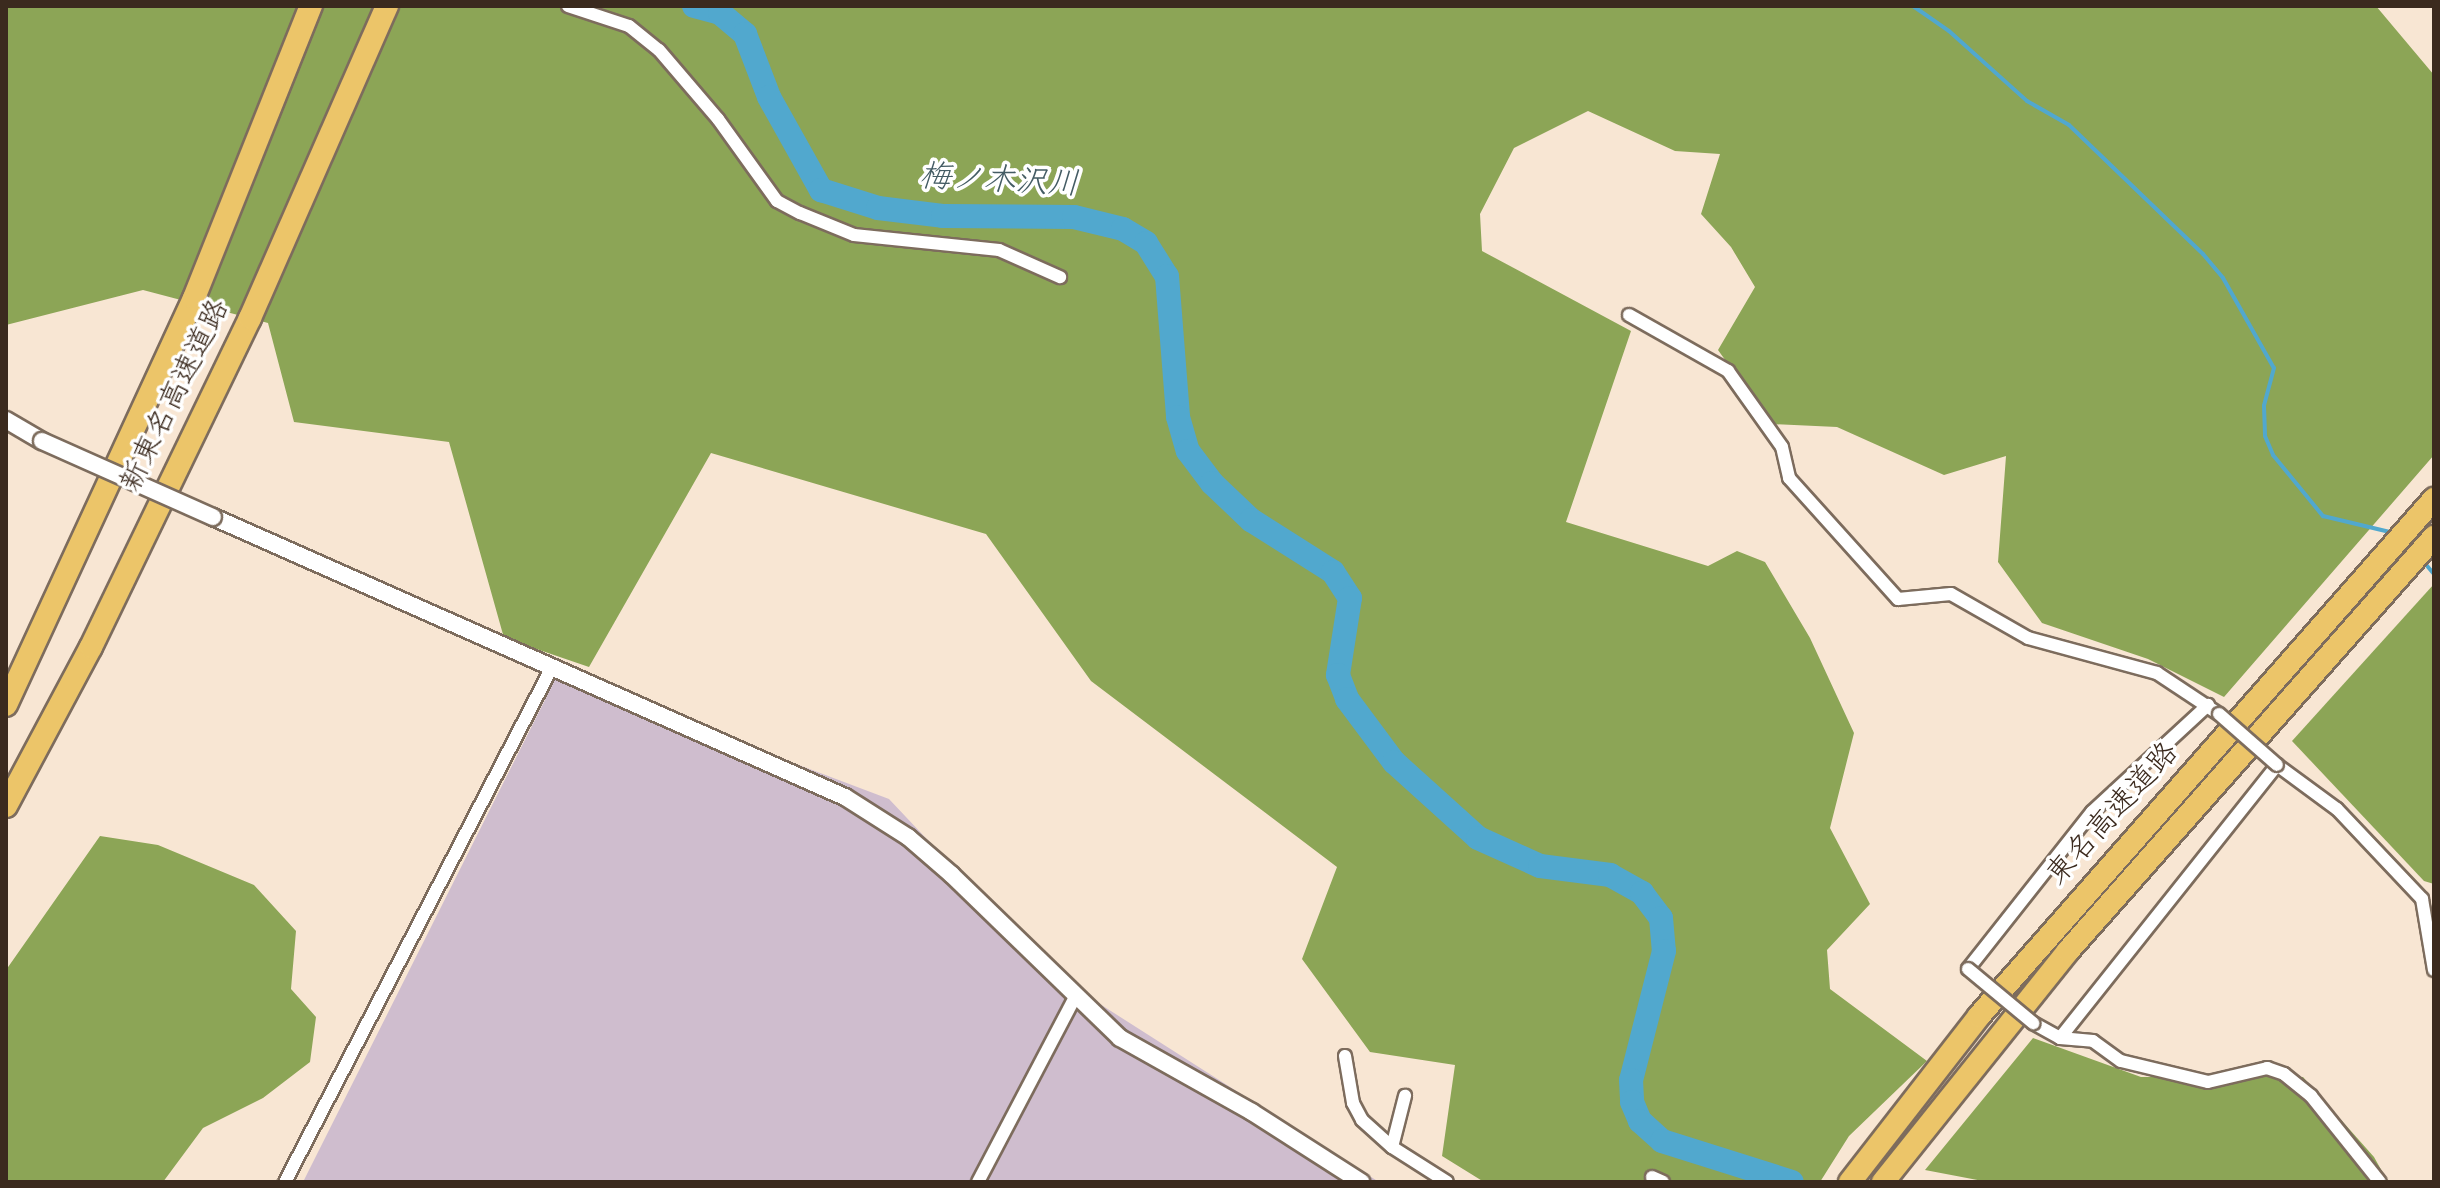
<!DOCTYPE html>
<meta charset="utf-8">
<style>
body{margin:0}
#map{position:relative;width:2440px;height:1188px;overflow:hidden;background:#f8e6d3;font-family:Dekko,"Klee One",sans-serif}
div>[style]{position:absolute}
[style*='--x']{left:calc(var(--x)*1px);top:calc(var(--y)*1px);width:calc(var(--w)*1px);rotate:calc(var(--a)*1deg)}
.industrial>*{inset:0;background:#cfbdce}
.forest>*{inset:0;background:#8ca556}
.stream>*{height:4px;margin:-2px;padding:0 2px;transform-origin:2px;border-radius:2px;background:#51a8ce}
.river>*{height:24px;margin:-12px;padding:0 12px;transform-origin:12px;border-radius:12px;background:#51a8ce}
.roads{filter:drop-shadow(2px 0 #7d6c5d) drop-shadow(-2px 0 #7d6c5d) drop-shadow(0 2px #7d6c5d) drop-shadow(0 -2px #7d6c5d)}
.minor>*{height:12px;margin:-6px;padding:0 6px;transform-origin:6px;border-radius:6px;background:#fff}
.tertiary>*{height:16px;margin:-8px;padding:0 8px;transform-origin:8px;border-radius:8px;background:#fff}
.motorway>*{height:22px;margin:-11px;padding:0 11px;transform-origin:11px;border-radius:11px;background:#ecc569}
.bridges{filter:drop-shadow(2px 0 #7d6c5d) drop-shadow(-2px 0 #7d6c5d) drop-shadow(0 2px #7d6c5d) drop-shadow(0 -2px #7d6c5d)}
.minor-bridge>*{height:12px;margin:-6px;padding:0 6px;transform-origin:6px;border-radius:6px;background:#fff}
.tertiary-bridge>*{height:16px;margin:-8px;padding:0 8px;transform-origin:8px;border-radius:8px;background:#fff}
span{translate:-50% -50%;white-space:nowrap;text-align:center;line-height:1.15;-webkit-text-stroke:7px #fff;paint-order:stroke}
.street-label{font-size:30px;color:#3b2a1e}
.water-label{font-size:32px;color:#445c64;font-style:italic}
.frame{position:absolute;inset:0;border:8px solid #3b2a1e;pointer-events:none}
</style>
<div id="map">
<div class="industrial">
<i style="clip-path:polygon(558px 674px,889px 799px,1056px 976px,1379px 1182px,303px 1182px)"></i>
</div>
<div class="forest">
<i style="clip-path:polygon(6px 6px,2376px 6px,2434px 75px,2434px 455px,2224px 697px,2148px 659px,2042px 623px,1998px 562px,2006px 456px,1944px 475px,1837px 427px,1771px 424px,1718px 350px,1755px 287px,1731px 247px,1701px 214px,1720px 154px,1675px 151px,1588px 111px,1514px 148px,1480px 214px,1482px 251px,1631px 331px,1566px 522px,1708px 566px,1737px 551px,1765px 562px,1810px 638px,1854px 733px,1830px 828px,1870px 904px,1827px 950px,1830px 989px,1927px 1061px,1849px 1136px,1820px 1182px,1484px 1182px,1442px 1156px,1455px 1065px,1370px 1052px,1302px 959px,1337px 867px,1091px 681px,986px 534px,711px 453px,589px 667px,504px 638px,449px 442px,294px 422px,268px 323px,143px 290px,6px 325px)"></i>
<i style="clip-path:polygon(2434px 584px,2434px 884px,2424px 881px,2292px 741px)"></i>
<i style="clip-path:polygon(100px 836px,158px 845px,254px 885px,296px 931px,291px 989px,316px 1017px,310px 1062px,263px 1098px,203px 1128px,163px 1182px,6px 1182px,6px 970px)"></i>
<i style="clip-path:polygon(2033px 1038px,2141px 1077px,2303px 1077px,2374px 1157px,2388px 1182px,1988px 1182px,1925px 1170px)"></i>
</div>
<div class="stream">
<i style="--x:1913;--y:6;--w:44;--a:34.8"></i>
<i style="--x:1949;--y:31;--w:105;--a:41.9"></i>
<i style="--x:2027;--y:101;--w:48;--a:29.7"></i>
<i style="--x:2069;--y:125;--w:186;--a:43.9"></i>
<i style="--x:2203;--y:254;--w:31;--a:50"></i>
<i style="--x:2223;--y:278;--w:103;--a:60.5"></i>
<i style="--x:2274;--y:368;--w:39;--a:105"></i>
<i style="--x:2264;--y:406;--w:30;--a:88"></i>
<i style="--x:2265;--y:436;--w:21;--a:67"></i>
<i style="--x:2273;--y:455;--w:79;--a:50.7"></i>
<i style="--x:2323;--y:516;--w:73;--a:13.5"></i>
<i style="--x:2423;--y:561;--w:17;--a:50"></i>
</div>
<div class="river">
<i style="--x:694;--y:6;--w:27;--a:15"></i>
<i style="--x:720;--y:13;--w:33;--a:40"></i>
<i style="--x:745;--y:34;--w:67;--a:69.1"></i>
<i style="--x:769;--y:97;--w:107;--a:60.8"></i>
<i style="--x:821;--y:190;--w:60;--a:17.5"></i>
<i style="--x:878;--y:208;--w:65;--a:7"></i>
<i style="--x:943;--y:216;--w:131;--a:0.4"></i>
<i style="--x:1074;--y:217;--w:50;--a:13.8"></i>
<i style="--x:1123;--y:229;--w:27;--a:31"></i>
<i style="--x:1146;--y:243;--w:39;--a:58"></i>
<i style="--x:1167;--y:276;--w:141;--a:85.5"></i>
<i style="--x:1178;--y:417;--w:35;--a:74"></i>
<i style="--x:1188;--y:451;--w:40;--a:53"></i>
<i style="--x:1212;--y:483;--w:54;--a:43.5"></i>
<i style="--x:1251;--y:520;--w:97;--a:32.4"></i>
<i style="--x:1333;--y:572;--w:31;--a:57"></i>
<i style="--x:1350;--y:598;--w:78;--a:98.9"></i>
<i style="--x:1338;--y:675;--w:26;--a:69"></i>
<i style="--x:1347;--y:699;--w:79;--a:53.3"></i>
<i style="--x:1394;--y:762;--w:113;--a:42.1"></i>
<i style="--x:1478;--y:838;--w:68;--a:24.3"></i>
<i style="--x:1540;--y:866;--w:71;--a:7.3"></i>
<i style="--x:1610;--y:875;--w:37;--a:29"></i>
<i style="--x:1642;--y:893;--w:31;--a:53"></i>
<i style="--x:1661;--y:918;--w:33;--a:85"></i>
<i style="--x:1664;--y:951;--w:133;--a:104.3"></i>
<i style="--x:1631;--y:1080;--w:22;--a:87"></i>
<i style="--x:1632;--y:1102;--w:21;--a:67"></i>
<i style="--x:1640;--y:1121;--w:30;--a:42"></i>
<i style="--x:1662;--y:1141;--w:136;--a:17.5"></i>
</div>
<div class="roads">
<div class="minor">
<i style="--x:568;--y:6;--w:64;--a:18.2"></i>
<i style="--x:629;--y:26;--w:38;--a:39"></i>
<i style="--x:659;--y:50;--w:91;--a:49.5"></i>
<i style="--x:718;--y:119;--w:101;--a:54.3"></i>
<i style="--x:777;--y:201;--w:26;--a:28"></i>
<i style="--x:800;--y:213;--w:58;--a:22.2"></i>
<i style="--x:854;--y:235;--w:146;--a:5.9"></i>
<i style="--x:999;--y:250;--w:67;--a:23.9"></i>
<i style="--x:1629;--y:315;--w:114;--a:29.5"></i>
<i style="--x:1728;--y:371;--w:93;--a:54.6"></i>
<i style="--x:1782;--y:447;--w:32;--a:77"></i>
<i style="--x:1789;--y:478;--w:163;--a:48"></i>
<i style="--x:1898;--y:599;--w:53;--a:-5.4"></i>
<i style="--x:1951;--y:594;--w:89;--a:29.7"></i>
<i style="--x:2028;--y:638;--w:134;--a:15.2"></i>
<i style="--x:2157;--y:673;--w:74;--a:33.5"></i>
<i style="--x:1968;--y:969;--w:200;--a:-51.7"></i>
<i style="--x:2092;--y:812;--w:158;--a:-42.7"></i>
<i style="--x:2033;--y:1023;--w:31;--a:29"></i>
<i style="--x:2060;--y:1038;--w:33;--a:5"></i>
<i style="--x:2093;--y:1041;--w:34;--a:36"></i>
<i style="--x:2121;--y:1061;--w:89;--a:13.6"></i>
<i style="--x:2208;--y:1082;--w:61;--a:-13.3"></i>
<i style="--x:2267;--y:1068;--w:18;--a:19"></i>
<i style="--x:2284;--y:1074;--w:35;--a:39"></i>
<i style="--x:2311;--y:1096;--w:110;--a:51.3"></i>
<i style="--x:2060;--y:1038;--w:349;--a:-51.5"></i>
<i style="--x:2277;--y:765;--w:74;--a:36.3"></i>
<i style="--x:2337;--y:809;--w:124;--a:46.6"></i>
<i style="--x:2422;--y:899;--w:72;--a:80.4"></i>
<i style="--x:1345;--y:1056;--w:48;--a:80.3"></i>
<i style="--x:1353;--y:1103;--w:19;--a:62"></i>
<i style="--x:1362;--y:1120;--w:40;--a:42"></i>
<i style="--x:1392;--y:1147;--w:65;--a:32.5"></i>
<i style="--x:1392;--y:1147;--w:53;--a:-75.7"></i>
<i style="--x:1652;--y:1177;--w:12;--a:24"></i>
<i style="--x:285;--y:1182;--w:576;--a:-62.59"></i>
<i style="--x:978;--y:1182;--w:211;--a:-62.3"></i>
</div>
<div class="tertiary">
<i style="--x:6;--y:420;--w:42;--a:30.3"></i>
<i style="--x:213;--y:517;--w:691;--a:23.9"></i>
<i style="--x:845;--y:797;--w:75;--a:32.4"></i>
<i style="--x:908;--y:837;--w:58;--a:40.8"></i>
<i style="--x:952;--y:875;--w:234;--a:44.1"></i>
<i style="--x:1120;--y:1038;--w:151;--a:29.3"></i>
<i style="--x:1252;--y:1112;--w:130;--a:32.7"></i>
</div>
<div class="motorway">
<i style="--x:6;--y:705;--w:448;--a:-65.2"></i>
<i style="--x:194;--y:298;--w:315;--a:-68.2"></i>
<i style="--x:6;--y:806;--w:180;--a:-61.9"></i>
<i style="--x:91;--y:647;--w:365;--a:-64.2"></i>
<i style="--x:250;--y:318;--w:341;--a:-66.3"></i>
<i style="--x:1850;--y:1182;--w:210;--a:-52.1"></i>
<i style="--x:1979;--y:1016;--w:689;--a:-48.65"></i>
<i style="--x:1883;--y:1182;--w:296;--a:-51.3"></i>
<i style="--x:2068;--y:951;--w:553;--a:-48.52"></i>
</div>
</div>
<div class="bridges">
<div class="minor-bridge">
<i style="--x:2219;--y:714;--w:77;--a:41.3"></i>
<i style="--x:1968;--y:969;--w:85;--a:39.7"></i>
</div>
<div class="tertiary-bridge">
<i style="--x:42;--y:441;--w:187;--a:24"></i>
</div>
</div>
<div class="street-label">
<span style="left:178px;top:397px;rotate:-64deg">新東名高速道路</span>
<span style="left:2115px;top:816px;rotate:-48deg">東名高速道路</span>
</div>
<div class="water-label">
<span style="left:999px;top:184px;rotate:3deg">梅ノ木沢川</span>
</div>
<div class="frame"></div>
</div>
